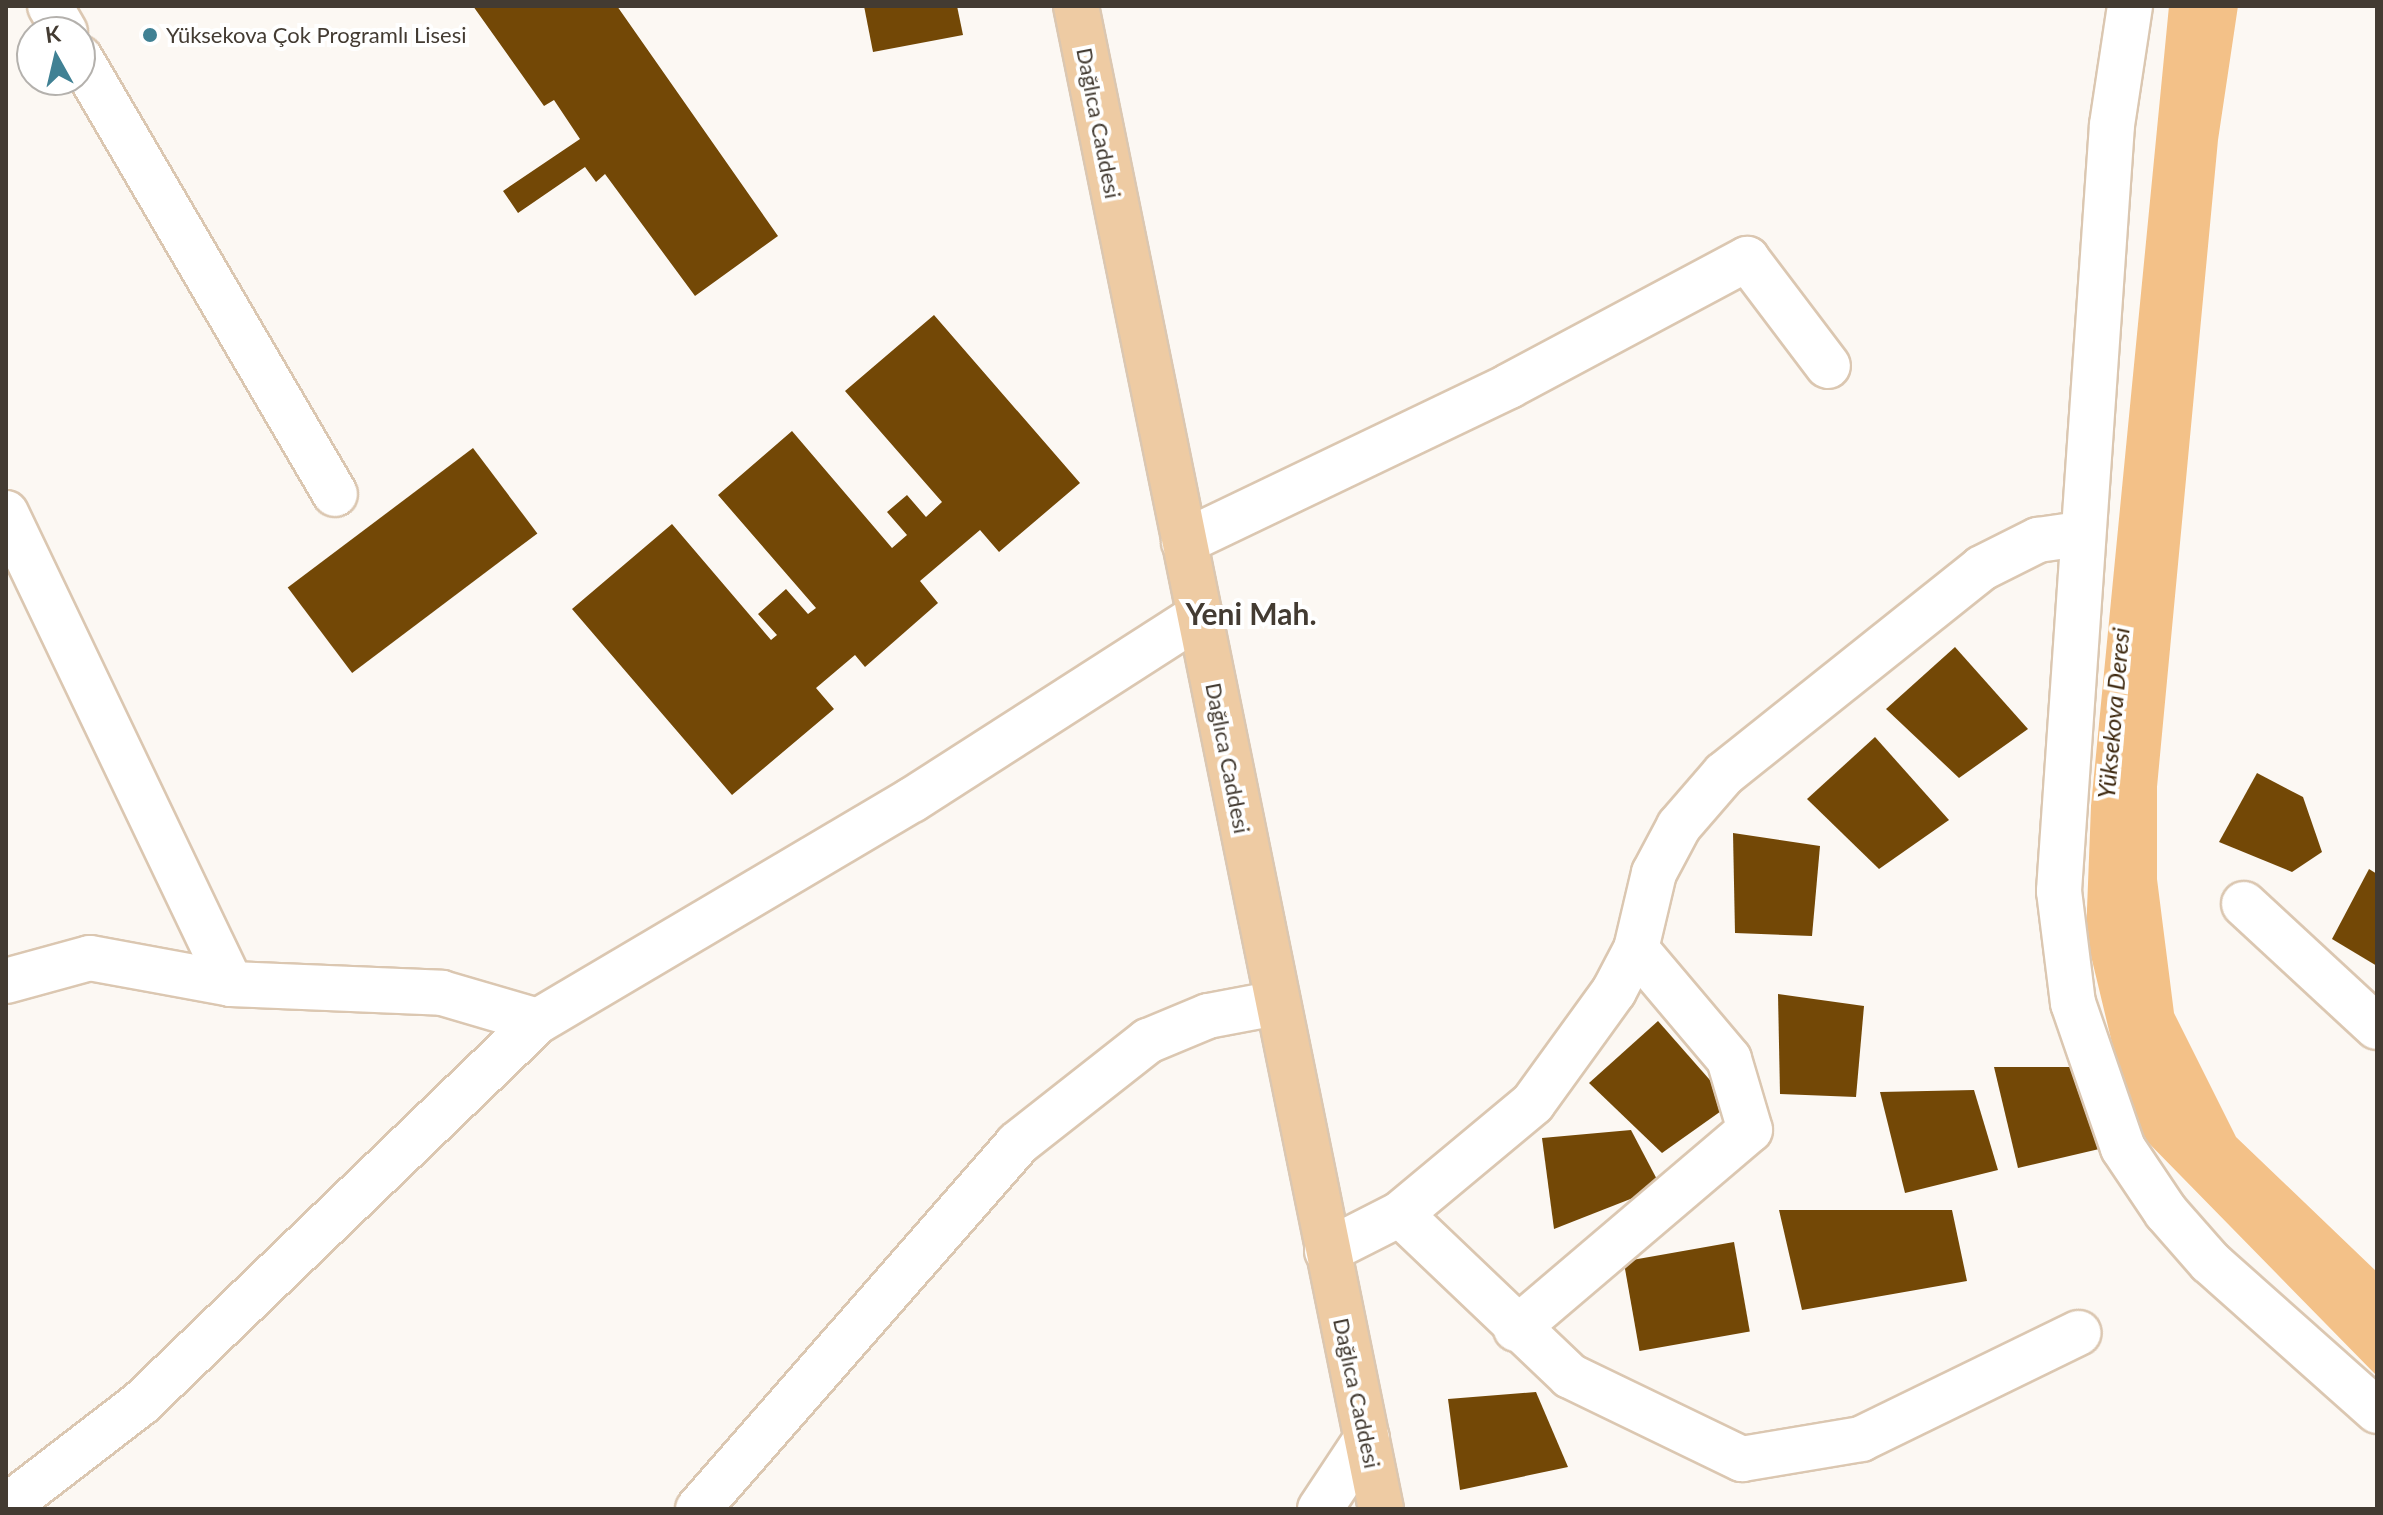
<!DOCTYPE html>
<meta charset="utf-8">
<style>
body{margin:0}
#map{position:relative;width:2383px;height:1515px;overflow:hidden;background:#fcf8f3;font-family:Lato,sans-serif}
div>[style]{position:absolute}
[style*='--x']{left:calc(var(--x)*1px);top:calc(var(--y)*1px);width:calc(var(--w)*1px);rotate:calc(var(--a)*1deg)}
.water>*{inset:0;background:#f3c188}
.building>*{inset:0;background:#734806;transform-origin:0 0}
.roads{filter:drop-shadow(2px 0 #dbc7b1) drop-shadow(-2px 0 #dbc7b1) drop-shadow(0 2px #dbc7b1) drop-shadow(0 -2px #dbc7b1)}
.minor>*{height:44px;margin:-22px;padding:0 22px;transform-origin:22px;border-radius:22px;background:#fff}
.major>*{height:44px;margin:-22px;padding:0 22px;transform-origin:22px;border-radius:22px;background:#eecba3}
.dots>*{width:22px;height:22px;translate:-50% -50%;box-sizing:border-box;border:4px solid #fff;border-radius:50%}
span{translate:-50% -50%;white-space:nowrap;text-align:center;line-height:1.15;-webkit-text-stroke:8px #fff;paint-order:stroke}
.poi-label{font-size:22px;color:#433b32}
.left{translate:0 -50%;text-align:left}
.street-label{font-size:22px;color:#433b32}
.water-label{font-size:24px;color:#3d280f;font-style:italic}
.district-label{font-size:30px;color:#433b32;font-weight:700}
.frame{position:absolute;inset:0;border:8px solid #433b32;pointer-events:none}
.north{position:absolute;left:16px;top:16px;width:80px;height:80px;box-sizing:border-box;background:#fff;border:2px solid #b4b1ad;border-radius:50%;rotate:352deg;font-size:22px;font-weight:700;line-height:32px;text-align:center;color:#433b32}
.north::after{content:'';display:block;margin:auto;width:28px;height:36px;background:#408194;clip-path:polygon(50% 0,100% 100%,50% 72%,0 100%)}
</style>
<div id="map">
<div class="water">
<i style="clip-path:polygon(2169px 6px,2238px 6px,2218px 140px,2157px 787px,2157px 879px,2174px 1013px,2236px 1137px,2377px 1272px,2377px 1376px,2132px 1126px,2086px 935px,2091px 806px)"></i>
</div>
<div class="building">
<i style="clip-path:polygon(473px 6px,617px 6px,778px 236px,695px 296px,605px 174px,596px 182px,585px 167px,518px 213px,503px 191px,580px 139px,554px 100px,544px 106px)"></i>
<i style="clip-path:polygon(864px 6px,957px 6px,963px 35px,873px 52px)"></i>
<i style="clip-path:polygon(934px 315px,1080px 483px,999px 552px,980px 530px,920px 581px,938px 603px,865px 667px,855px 655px,816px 688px,834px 709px,732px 795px,572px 609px,672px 524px,771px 640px,777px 635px,758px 614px,786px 589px,808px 614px,816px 608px,718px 495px,792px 431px,892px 548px,907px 535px,887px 512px,907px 495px,926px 517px,942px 502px,845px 391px)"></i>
<i style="left:473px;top:448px;width:107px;height:232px;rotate:53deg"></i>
<i style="clip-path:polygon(1955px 647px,2028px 729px,1959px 778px,1886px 709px)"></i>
<i style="clip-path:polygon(1875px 737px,1949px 820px,1879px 869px,1807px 799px)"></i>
<i style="clip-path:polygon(2257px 773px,2303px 797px,2322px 852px,2292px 872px,2219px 842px)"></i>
<i style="clip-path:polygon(1733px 833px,1820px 846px,1812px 936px,1735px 933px)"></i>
<i style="clip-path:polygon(2369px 869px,2377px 874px,2377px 966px,2332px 939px)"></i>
<i style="clip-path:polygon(1778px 994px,1864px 1006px,1856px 1097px,1780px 1094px)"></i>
<i style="clip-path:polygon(1658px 1021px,1731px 1104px,1662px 1153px,1589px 1083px)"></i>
<i style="clip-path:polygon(1994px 1067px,2088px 1067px,2112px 1146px,2018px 1168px)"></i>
<i style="clip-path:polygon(1974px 1090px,1998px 1170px,1905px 1193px,1880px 1092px)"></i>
<i style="clip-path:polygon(1631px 1130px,1661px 1187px,1554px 1229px,1542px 1138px)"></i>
<i style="clip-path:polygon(1779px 1210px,1952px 1210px,1967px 1281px,1802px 1310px)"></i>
<i style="left:1734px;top:1242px;width:91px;height:112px;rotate:80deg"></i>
<i style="clip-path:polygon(1536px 1392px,1568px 1467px,1460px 1490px,1448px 1399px)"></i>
</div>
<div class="roads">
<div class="minor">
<i style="--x:50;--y:6;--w:30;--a:60"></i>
<i style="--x:2130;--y:6;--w:120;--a:98.6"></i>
<i style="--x:2112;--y:125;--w:768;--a:93.96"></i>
<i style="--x:2059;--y:891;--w:113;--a:82.9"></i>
<i style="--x:2073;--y:1003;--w:153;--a:71"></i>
<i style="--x:2123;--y:1148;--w:77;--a:56.1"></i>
<i style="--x:2166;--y:1212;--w:67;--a:48.7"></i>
<i style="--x:2210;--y:1262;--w:224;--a:41.7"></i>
<i style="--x:80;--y:58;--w:505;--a:59.68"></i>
<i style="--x:6;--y:513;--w:522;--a:64.47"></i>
<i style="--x:1184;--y:542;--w:361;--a:-25.6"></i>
<i style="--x:1509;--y:386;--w:270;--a:-28.1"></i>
<i style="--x:1747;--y:259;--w:134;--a:52.9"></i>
<i style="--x:2244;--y:904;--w:181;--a:42.8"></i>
<i style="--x:6;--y:981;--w:87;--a:-15.3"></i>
<i style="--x:90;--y:958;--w:143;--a:10.4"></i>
<i style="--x:231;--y:984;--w:211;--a:2.4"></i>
<i style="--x:442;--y:993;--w:100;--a:16.3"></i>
<i style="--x:1400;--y:1214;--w:235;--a:43.6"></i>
<i style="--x:1570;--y:1376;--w:191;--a:25.8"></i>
<i style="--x:1742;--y:1459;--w:121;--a:-9.5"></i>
<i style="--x:1861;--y:1439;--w:242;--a:-26"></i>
<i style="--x:1327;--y:1251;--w:82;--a:-26.9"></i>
<i style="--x:1400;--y:1214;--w:173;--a:-39.8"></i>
<i style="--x:1533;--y:1103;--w:138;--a:-54.1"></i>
<i style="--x:1614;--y:991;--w:47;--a:-62.4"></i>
<i style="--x:1636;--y:949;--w:78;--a:-76.7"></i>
<i style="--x:1654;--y:873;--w:53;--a:-62"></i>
<i style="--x:1679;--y:826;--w:69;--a:-49.1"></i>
<i style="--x:1724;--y:774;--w:330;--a:-38.6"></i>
<i style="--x:1982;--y:568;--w:63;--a:-26.6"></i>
<i style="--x:2038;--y:540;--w:42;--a:-8.1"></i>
<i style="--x:1516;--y:1329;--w:307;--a:-40.4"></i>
<i style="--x:1750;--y:1130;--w:74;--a:-106.5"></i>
<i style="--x:1729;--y:1059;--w:144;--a:-130.2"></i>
<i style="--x:6;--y:1507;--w:170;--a:-37.6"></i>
<i style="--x:141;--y:1403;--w:551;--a:-43.9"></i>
<i style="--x:538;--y:1021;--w:434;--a:-30.6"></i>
<i style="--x:912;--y:800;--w:342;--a:-32.7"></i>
<i style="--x:698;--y:1509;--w:485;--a:-48.8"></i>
<i style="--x:1017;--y:1144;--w:167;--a:-38.2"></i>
<i style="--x:1148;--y:1041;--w:65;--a:-22.6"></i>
<i style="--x:1208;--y:1016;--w:70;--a:-10.7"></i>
<i style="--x:1320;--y:1509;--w:85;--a:-56.5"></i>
</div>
<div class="major">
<i style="--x:1076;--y:6;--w:1534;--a:78.53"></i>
</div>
</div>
<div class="dots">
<i style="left:150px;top:35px;background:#408194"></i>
</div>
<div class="poi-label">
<span class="left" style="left:166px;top:35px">Yüksekova Çok Programlı Lisesi</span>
</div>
<div class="street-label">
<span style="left:1099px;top:123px;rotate:79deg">Dağlıca Caddesi</span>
<span style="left:1228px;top:758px;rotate:79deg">Dağlıca Caddesi</span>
<span style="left:1357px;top:1393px;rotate:78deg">Dağlıca Caddesi</span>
</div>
<div class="water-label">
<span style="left:2113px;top:713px;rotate:-85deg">Yüksekova Deresi</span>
</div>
<div class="district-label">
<span style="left:1251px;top:613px">Yeni Mah.</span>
</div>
<div class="frame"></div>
<div class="north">K</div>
</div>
